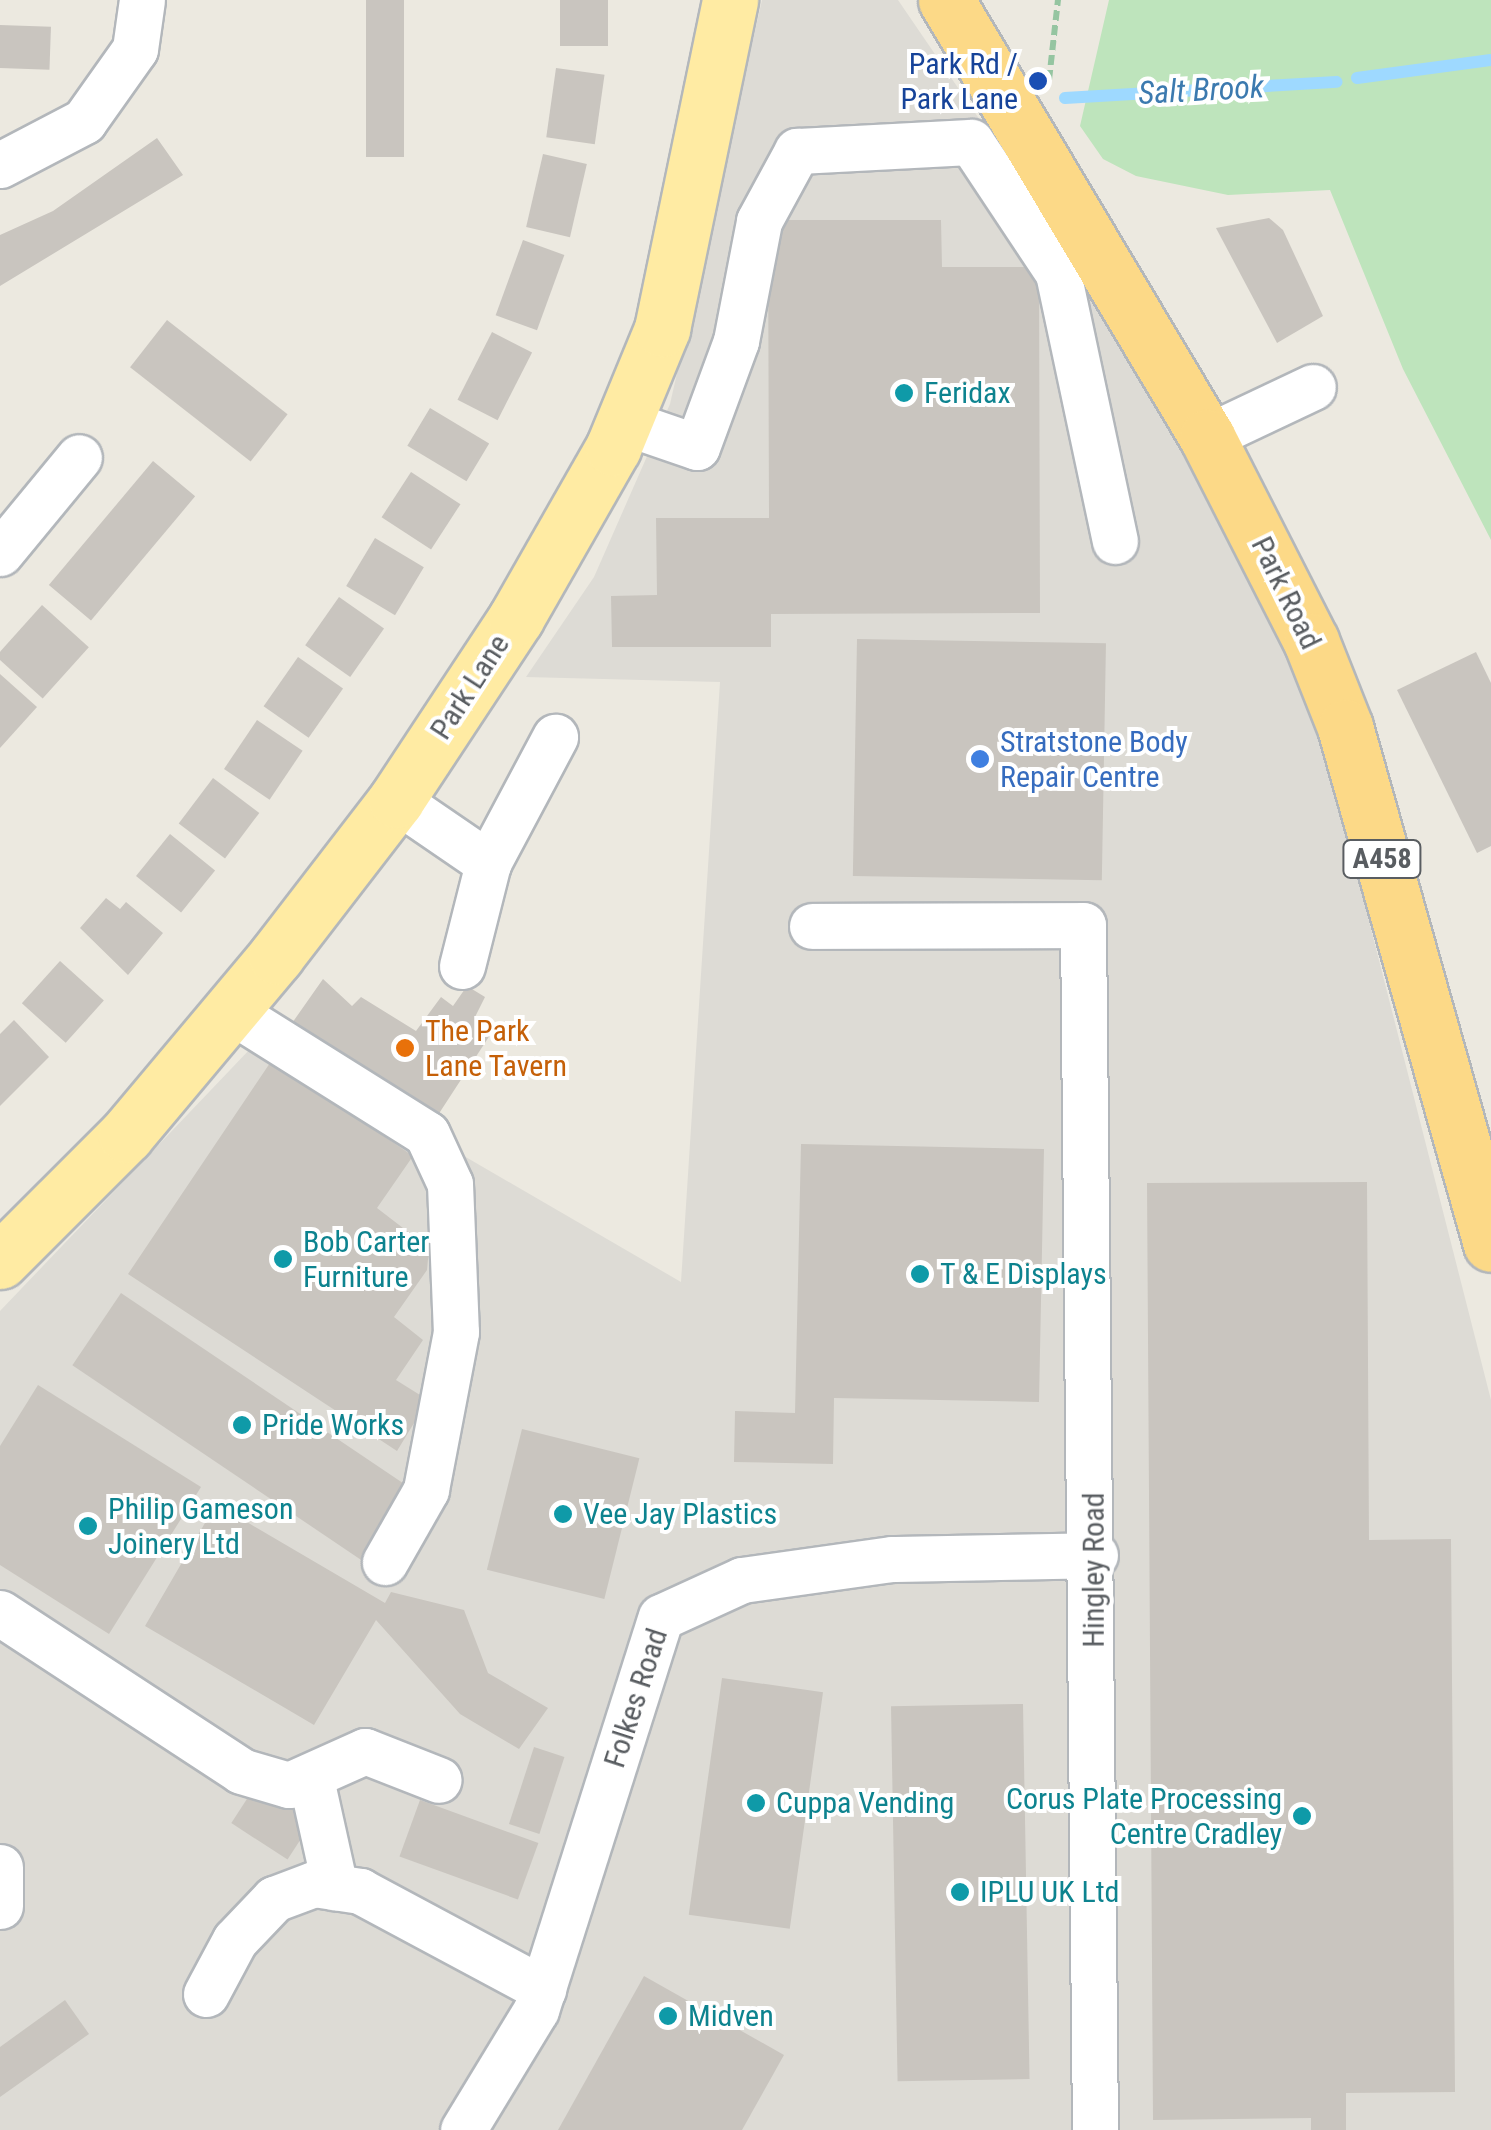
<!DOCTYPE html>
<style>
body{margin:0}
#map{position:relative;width:1491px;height:2130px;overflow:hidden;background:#ece9e0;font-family:"Roboto Condensed",sans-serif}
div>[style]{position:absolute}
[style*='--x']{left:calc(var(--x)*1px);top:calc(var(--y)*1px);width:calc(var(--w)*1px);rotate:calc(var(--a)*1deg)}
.industrial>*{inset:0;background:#dddbd5}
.green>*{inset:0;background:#bee4bc}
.stream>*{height:12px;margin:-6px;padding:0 6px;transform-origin:6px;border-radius:6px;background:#9ed9ff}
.building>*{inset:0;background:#c9c5bf;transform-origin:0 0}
.path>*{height:6px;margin-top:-3px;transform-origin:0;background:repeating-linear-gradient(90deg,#95c5a1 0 10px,transparent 0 15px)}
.roads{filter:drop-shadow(2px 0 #b3b7bb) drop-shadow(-2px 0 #b3b7bb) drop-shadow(0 2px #b3b7bb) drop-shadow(0 -2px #b3b7bb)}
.minor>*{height:45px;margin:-22.5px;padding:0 22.5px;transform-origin:22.5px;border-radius:22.5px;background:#fff}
.major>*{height:55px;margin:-27.5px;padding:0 27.5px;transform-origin:27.5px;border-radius:27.5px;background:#ffeba3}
.highway>*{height:55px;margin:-27.5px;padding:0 27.5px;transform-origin:27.5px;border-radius:27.5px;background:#fcd987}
.dots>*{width:28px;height:28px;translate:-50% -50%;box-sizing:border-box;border:5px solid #fff;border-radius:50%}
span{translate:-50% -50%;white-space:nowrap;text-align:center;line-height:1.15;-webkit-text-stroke:8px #fff;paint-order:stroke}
.shield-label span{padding:2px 8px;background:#fff;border:2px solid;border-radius:8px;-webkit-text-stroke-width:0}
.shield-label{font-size:28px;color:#595d61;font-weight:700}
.transit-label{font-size:30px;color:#164399}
.right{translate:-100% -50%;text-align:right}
.culture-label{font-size:30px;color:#0d838f}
.left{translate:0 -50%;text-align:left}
.street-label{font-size:30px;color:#595d61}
.shop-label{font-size:30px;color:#366cbe}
.food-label{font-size:30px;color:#c56008}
.water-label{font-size:32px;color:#3c7aaf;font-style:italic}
</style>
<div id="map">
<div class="industrial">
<i style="clip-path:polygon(762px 0,898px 0,1079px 265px,1298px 642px,1491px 1400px,1491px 2130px,0 2130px,0 1311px,251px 1048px,273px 1045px,681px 1282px,720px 682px,526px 677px,594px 577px,670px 404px)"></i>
</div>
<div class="green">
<i style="clip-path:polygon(1109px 0,1491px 0,1491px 540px,1403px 369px,1330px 190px,1228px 195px,1136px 176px,1103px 159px,1080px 126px)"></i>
</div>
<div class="stream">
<i style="--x:1357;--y:78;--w:135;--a:-7.7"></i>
<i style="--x:1065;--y:98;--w:272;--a:-3.4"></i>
</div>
<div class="building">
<i style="left:366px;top:0;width:38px;height:157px"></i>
<i style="left:560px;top:0;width:48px;height:46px"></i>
<i style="left:0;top:25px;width:51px;height:43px;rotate:2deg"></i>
<i style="left:556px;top:68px;width:49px;height:70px;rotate:8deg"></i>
<i style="clip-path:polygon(157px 138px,183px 175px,0 286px,0 235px,53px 211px)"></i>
<i style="left:543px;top:154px;width:45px;height:75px;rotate:13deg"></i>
<i style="clip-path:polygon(1269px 218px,1283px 230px,1323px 316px,1277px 343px,1216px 228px)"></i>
<i style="clip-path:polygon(768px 220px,941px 220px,942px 267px,1039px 267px,1040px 613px,771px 614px,771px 647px,612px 647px,611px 596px,657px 595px,656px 518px,769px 518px)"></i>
<i style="left:523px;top:240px;width:44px;height:80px;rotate:20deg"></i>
<i style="left:167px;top:320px;width:153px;height:60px;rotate:38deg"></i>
<i style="left:492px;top:332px;width:45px;height:76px;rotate:27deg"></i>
<i style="left:430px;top:408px;width:69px;height:44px;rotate:31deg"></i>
<i style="left:153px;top:461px;width:55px;height:162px;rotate:40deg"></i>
<i style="left:411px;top:472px;width:59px;height:54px;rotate:33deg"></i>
<i style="left:375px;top:538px;width:57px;height:56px;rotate:31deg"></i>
<i style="left:339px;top:597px;width:55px;height:59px;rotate:35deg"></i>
<i style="left:42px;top:605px;width:63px;height:69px;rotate:42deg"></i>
<i style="left:857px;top:639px;width:249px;height:237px;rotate:1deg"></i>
<i style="clip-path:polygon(1476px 652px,1491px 683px,1491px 846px,1477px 853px,1397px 690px)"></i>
<i style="left:298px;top:657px;width:55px;height:60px;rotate:35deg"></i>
<i style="clip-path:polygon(0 674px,37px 707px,0 748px)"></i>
<i style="left:257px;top:720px;width:55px;height:59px;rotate:34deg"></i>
<i style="left:213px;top:778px;width:58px;height:57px;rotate:37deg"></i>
<i style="left:170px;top:834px;width:58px;height:54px;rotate:39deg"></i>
<i style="clip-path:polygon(106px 898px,120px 909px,126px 902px,163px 933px,128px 975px,80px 928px)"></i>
<i style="left:60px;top:961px;width:59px;height:57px;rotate:42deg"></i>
<i style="clip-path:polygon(323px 979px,352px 1006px,361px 997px,416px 1031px,441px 997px,453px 1006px,467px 986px,485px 997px,475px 1017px,492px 1032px,438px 1115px,290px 1026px)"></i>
<i style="clip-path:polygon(14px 1020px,49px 1057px,0 1106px,0 1034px)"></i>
<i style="clip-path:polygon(272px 1060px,413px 1156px,377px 1208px,429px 1248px,427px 1270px,394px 1317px,423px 1340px,396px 1380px,428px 1400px,397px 1451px,128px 1274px)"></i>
<i style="clip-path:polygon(801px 1144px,1044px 1149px,1039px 1402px,834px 1398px,833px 1464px,734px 1462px,735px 1411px,795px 1413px)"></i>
<i style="clip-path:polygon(1367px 1182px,1369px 1540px,1451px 1539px,1455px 2092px,1346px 2093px,1346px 2130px,1311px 2130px,1311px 2118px,1153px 2120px,1147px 1183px)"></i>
<i style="left:121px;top:1293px;width:348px;height:87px;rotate:34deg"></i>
<i style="clip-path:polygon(38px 1385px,201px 1487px,109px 1634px,0 1565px,0 1446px)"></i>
<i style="left:522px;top:1429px;width:121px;height:145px;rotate:14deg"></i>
<i style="clip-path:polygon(216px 1504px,385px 1603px,391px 1592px,464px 1610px,488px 1673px,548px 1708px,519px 1749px,460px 1714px,376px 1620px,314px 1725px,145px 1626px)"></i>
<i style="left:722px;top:1678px;width:102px;height:239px;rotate:8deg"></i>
<i style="left:1023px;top:1704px;width:375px;height:132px;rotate:89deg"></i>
<i style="left:534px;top:1747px;width:32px;height:81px;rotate:18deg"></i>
<i style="left:258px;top:1782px;width:67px;height:49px;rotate:33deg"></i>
<i style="left:420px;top:1800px;width:126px;height:60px;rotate:20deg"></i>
<i style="clip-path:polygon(644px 1976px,784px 2055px,742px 2130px,558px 2130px)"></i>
<i style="clip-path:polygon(65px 2000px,89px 2034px,0 2097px,0 2047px)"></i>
</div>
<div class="path">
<i style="--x:1049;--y:80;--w:81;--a:-83.6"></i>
</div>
<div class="roads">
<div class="minor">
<i style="--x:0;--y:165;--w:95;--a:-27.6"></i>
<i style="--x:84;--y:121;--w:88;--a:-54.7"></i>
<i style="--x:135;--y:49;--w:49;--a:-81.9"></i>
<i style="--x:624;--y:422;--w:77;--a:18.9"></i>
<i style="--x:697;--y:447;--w:113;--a:-69.8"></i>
<i style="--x:736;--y:341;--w:122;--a:-79.1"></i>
<i style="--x:759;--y:221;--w:80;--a:-61.5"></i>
<i style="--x:797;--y:151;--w:174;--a:-3"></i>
<i style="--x:971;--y:142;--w:157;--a:56.4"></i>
<i style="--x:1058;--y:273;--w:274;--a:78"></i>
<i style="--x:1207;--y:437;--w:117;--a:-25.3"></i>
<i style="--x:0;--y:553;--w:124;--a:-50.5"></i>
<i style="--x:396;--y:800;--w:112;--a:34.4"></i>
<i style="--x:812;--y:926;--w:271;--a:-0.2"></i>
<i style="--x:1083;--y:925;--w:1205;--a:89.43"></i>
<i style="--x:462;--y:966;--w:106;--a:-75.8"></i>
<i style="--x:488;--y:863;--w:143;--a:-62"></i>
<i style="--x:231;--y:1011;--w:231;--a:32.1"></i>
<i style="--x:427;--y:1134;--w:55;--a:65.3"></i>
<i style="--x:450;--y:1184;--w:148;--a:87.7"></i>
<i style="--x:456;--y:1332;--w:161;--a:100.8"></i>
<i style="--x:426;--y:1490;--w:83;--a:119.7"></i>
<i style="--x:0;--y:1613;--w:288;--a:33.2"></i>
<i style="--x:241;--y:1771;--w:50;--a:16.3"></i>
<i style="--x:289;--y:1785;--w:83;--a:-24.1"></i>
<i style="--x:365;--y:1751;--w:79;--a:21.4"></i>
<i style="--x:311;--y:1779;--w:111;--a:77.5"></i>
<i style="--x:0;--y:1867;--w:39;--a:90"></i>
<i style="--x:206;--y:1994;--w:61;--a:-61.8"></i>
<i style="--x:235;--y:1940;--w:57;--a:-46.4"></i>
<i style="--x:274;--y:1899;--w:43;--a:-20.6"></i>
<i style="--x:314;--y:1884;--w:47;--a:8.7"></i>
<i style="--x:360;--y:1891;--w:208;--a:28.2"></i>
<i style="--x:463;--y:2130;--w:140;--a:-58.7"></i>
<i style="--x:536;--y:2010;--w:412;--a:-72.4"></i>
<i style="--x:661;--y:1617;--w:89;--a:-24.6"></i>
<i style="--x:742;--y:1580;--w:151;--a:-8"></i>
<i style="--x:892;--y:1559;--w:203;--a:-1.1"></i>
</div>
<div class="major">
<i style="--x:0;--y:1261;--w:178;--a:-45"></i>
<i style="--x:126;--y:1135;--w:234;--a:-50"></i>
<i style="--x:276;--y:956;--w:197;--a:-52.4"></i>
<i style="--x:396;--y:800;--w:218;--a:-56.6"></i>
<i style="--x:516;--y:618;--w:196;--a:-60.3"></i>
<i style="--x:613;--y:448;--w:129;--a:-67.6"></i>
<i style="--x:662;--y:329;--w:336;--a:-78.3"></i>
</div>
<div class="highway">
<i style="--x:946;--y:0;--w:509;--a:59.15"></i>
<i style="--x:1207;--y:437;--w:229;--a:63"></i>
<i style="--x:1311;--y:641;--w:92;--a:68.4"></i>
<i style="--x:1345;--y:727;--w:537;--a:74.23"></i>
</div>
</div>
<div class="dots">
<i style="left:1038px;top:81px;background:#1a4fb4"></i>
<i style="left:904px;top:393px;background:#0f9aa8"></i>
<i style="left:980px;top:759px;background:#3f7fe0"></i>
<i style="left:405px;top:1048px;background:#e8710a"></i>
<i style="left:283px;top:1259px;background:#0f9aa8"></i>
<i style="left:920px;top:1274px;background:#0f9aa8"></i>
<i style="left:242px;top:1425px;background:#0f9aa8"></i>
<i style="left:563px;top:1514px;background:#0f9aa8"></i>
<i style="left:88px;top:1526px;background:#0f9aa8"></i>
<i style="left:756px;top:1803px;background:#0f9aa8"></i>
<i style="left:1302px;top:1816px;background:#0f9aa8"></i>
<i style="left:960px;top:1892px;background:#0f9aa8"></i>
<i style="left:668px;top:2016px;background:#0f9aa8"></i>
</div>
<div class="shield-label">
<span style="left:1382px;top:859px">A458</span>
</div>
<div class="transit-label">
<span class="right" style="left:1018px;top:81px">Park Rd /<br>Park Lane</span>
</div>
<div class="culture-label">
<span class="left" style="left:924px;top:393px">Feridax</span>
<span class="left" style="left:303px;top:1259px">Bob Carter<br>Furniture</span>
<span class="left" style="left:940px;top:1274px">T &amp; E Displays</span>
<span class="left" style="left:262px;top:1425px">Pride Works</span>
<span class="left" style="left:108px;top:1526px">Philip Gameson<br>Joinery Ltd</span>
<span class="left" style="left:583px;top:1514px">Vee Jay Plastics</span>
<span class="right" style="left:1282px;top:1816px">Corus Plate Processing<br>Centre Cradley</span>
<span class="left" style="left:776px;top:1803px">Cuppa Vending</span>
<span class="left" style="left:980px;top:1892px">IPLU UK Ltd</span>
<span class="left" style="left:688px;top:2016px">Midven</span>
</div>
<div class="street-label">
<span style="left:1286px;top:593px;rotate:64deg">Park Road</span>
<span style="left:470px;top:687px;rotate:-57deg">Park Lane</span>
<span style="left:1094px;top:1570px;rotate:-90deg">Hingley Road</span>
<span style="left:636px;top:1698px;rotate:-72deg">Folkes Road</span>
</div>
<div class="shop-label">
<span class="left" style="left:1000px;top:759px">Stratstone Body<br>Repair Centre</span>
</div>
<div class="food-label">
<span class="left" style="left:425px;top:1048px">The Park<br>Lane Tavern</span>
</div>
<div class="water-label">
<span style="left:1201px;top:90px;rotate:-3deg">Salt Brook</span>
</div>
</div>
